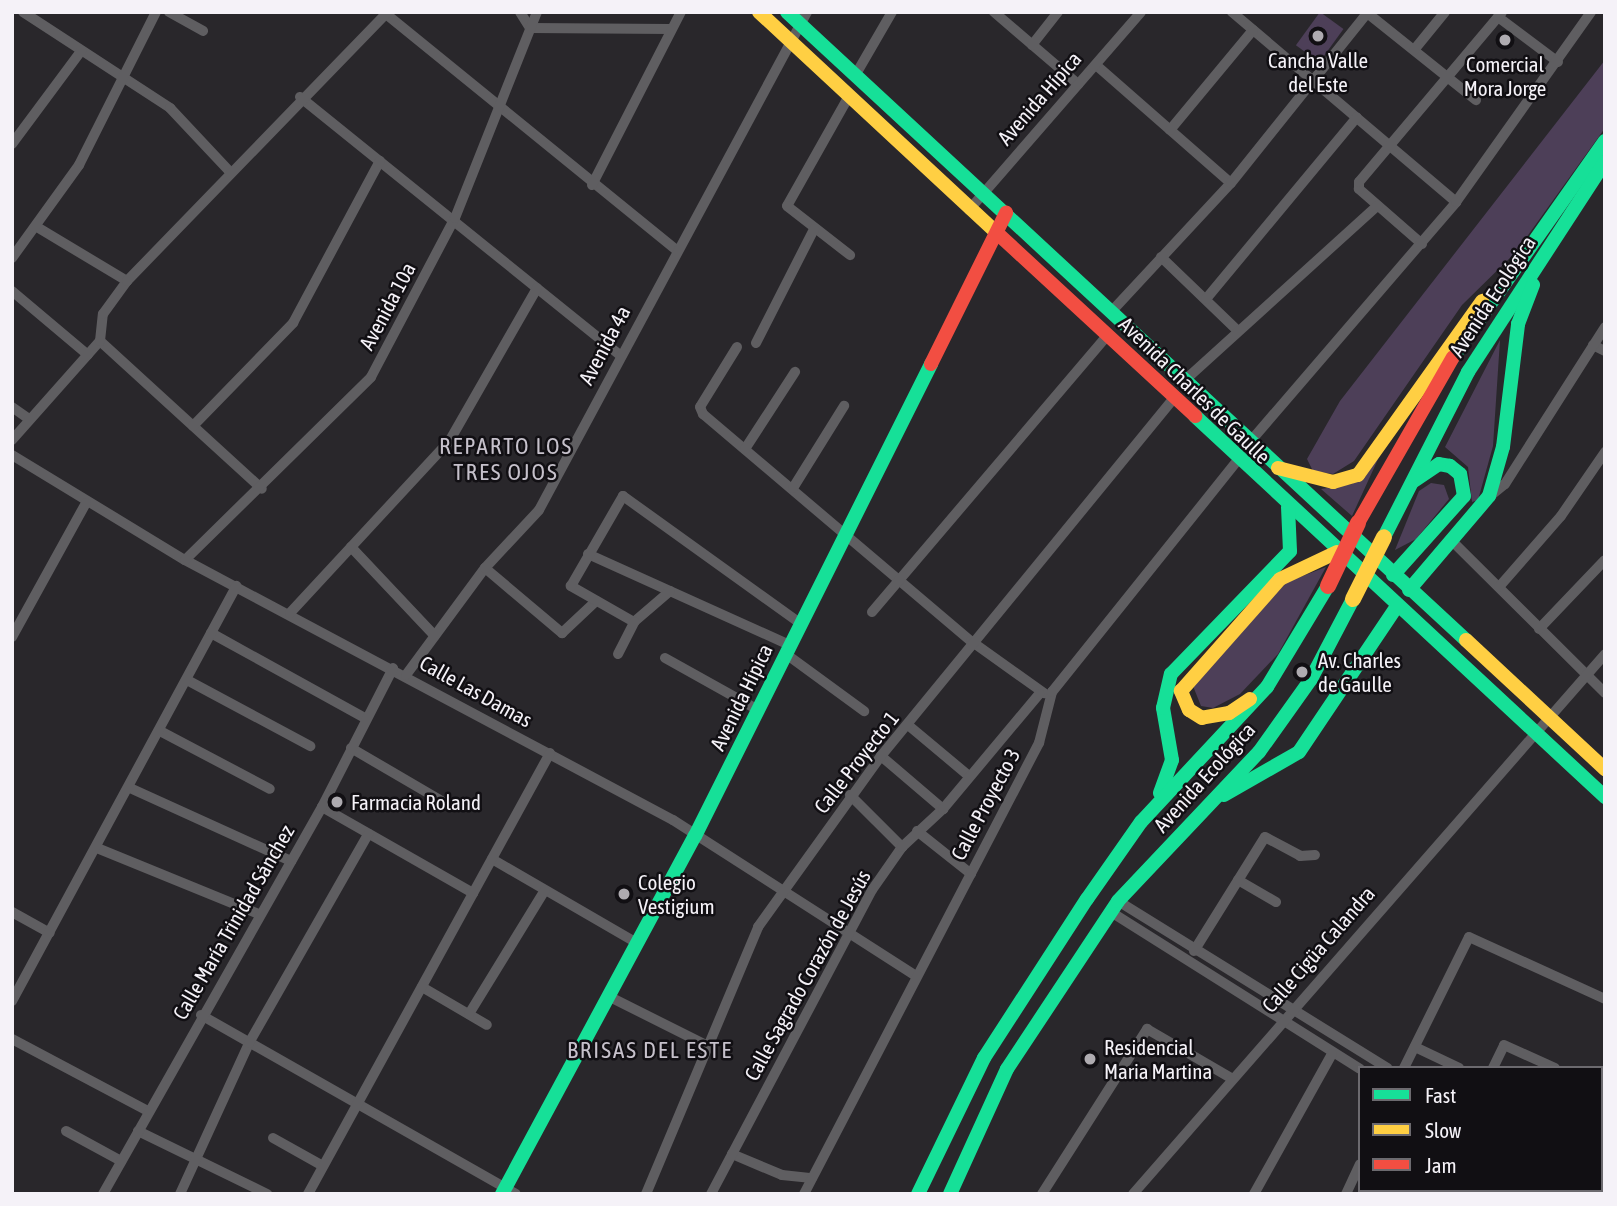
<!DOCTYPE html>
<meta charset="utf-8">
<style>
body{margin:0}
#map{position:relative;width:1617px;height:1206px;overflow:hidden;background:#29272b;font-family:"Asap Condensed",sans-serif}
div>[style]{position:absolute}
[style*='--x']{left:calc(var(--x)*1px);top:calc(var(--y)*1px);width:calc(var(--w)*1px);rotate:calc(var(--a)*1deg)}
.green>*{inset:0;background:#4d3f58;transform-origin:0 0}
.street>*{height:10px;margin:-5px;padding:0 5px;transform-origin:5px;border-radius:5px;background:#5f5e61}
.fast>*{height:14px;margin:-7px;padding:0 7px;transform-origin:7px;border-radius:7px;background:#16e098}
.slow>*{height:14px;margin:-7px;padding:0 7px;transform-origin:7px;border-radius:7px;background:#ffcf43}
.jam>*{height:14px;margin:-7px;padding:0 7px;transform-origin:7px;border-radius:7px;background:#f24e42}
.slow-bridge>*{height:16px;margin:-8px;padding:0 8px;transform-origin:8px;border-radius:8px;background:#ffcf43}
.jam-bridge>*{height:16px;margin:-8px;padding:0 8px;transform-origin:8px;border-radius:8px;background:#f24e42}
.dots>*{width:19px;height:19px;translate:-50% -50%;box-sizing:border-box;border:4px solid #110f13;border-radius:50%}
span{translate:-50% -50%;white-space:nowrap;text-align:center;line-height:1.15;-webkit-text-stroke:5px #110f13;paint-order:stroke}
.poi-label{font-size:21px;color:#f5f2f8}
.left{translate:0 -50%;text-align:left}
.street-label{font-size:21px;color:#f5f2f8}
.neighbourhood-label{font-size:23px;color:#c6c1cb;letter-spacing:2px}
.frame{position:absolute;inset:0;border:14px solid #f5f2f8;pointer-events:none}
.legend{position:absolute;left:1358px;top:1066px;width:245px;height:126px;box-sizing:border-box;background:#110f13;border:2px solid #6c6a6f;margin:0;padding:9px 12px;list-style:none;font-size:21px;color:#f5f2f8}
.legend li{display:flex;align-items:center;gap:14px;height:35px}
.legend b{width:35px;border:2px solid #6c6a6f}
</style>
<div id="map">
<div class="green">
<i style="left:1320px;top:12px;width:29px;height:41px;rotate:36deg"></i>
<i style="clip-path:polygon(1605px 60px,1605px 128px,1516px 252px,1462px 305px,1354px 461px,1333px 474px,1313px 471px,1307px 459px,1340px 401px)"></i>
<i style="clip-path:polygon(1500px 340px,1493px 446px,1478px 500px,1472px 502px,1468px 467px,1445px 447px)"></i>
<i style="clip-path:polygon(1385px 444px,1352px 516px,1321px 489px,1352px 484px)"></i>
<i style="clip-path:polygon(1431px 483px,1444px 485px,1449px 499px,1416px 539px,1395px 550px,1419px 491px)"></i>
<i style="clip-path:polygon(1326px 567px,1278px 654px,1240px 694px,1213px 708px,1201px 706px,1193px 686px,1209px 664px,1287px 582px)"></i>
</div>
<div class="street">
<i style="--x:23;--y:12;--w:176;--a:33.1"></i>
<i style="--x:170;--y:108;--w:88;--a:46.8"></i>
<i style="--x:169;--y:12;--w:39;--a:29"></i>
<i style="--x:520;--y:12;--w:19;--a:58"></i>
<i style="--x:530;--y:28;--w:140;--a:0.4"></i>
<i style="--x:994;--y:12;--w:111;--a:40.6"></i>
<i style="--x:1232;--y:12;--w:294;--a:40.3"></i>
<i style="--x:1366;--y:12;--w:141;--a:38.7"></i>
<i style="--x:386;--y:14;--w:374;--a:39.1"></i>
<i style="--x:1498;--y:17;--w:75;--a:36.9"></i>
<i style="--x:1032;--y:45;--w:42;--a:-51.8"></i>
<i style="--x:1414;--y:50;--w:49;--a:-50.8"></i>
<i style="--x:1096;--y:65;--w:179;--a:41.2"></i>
<i style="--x:856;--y:74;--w:72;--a:-59.9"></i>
<i style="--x:849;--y:96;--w:126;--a:119.4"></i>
<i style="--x:787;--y:206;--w:80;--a:37.9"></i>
<i style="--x:300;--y:97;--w:412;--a:38.9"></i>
<i style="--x:1170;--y:130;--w:130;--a:-50.3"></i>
<i style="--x:12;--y:144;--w:116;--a:-53.4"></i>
<i style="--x:592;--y:185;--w:195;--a:-62.8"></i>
<i style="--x:969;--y:210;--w:262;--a:-49"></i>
<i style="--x:37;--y:227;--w:105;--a:31"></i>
<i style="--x:1422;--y:244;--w:84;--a:-138.9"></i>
<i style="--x:1359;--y:189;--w:7;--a:-90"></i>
<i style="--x:1359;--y:182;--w:222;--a:-49.9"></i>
<i style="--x:1161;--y:257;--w:107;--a:43.9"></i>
<i style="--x:12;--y:258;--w:115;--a:-54.2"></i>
<i style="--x:79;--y:165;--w:171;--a:-63.3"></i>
<i style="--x:12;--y:291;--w:99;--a:40.1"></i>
<i style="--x:1206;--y:299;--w:236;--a:-50.3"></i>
<i style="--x:1111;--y:312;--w:176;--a:-47.1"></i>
<i style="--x:1231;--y:183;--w:219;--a:-51.3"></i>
<i style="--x:100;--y:341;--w:219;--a:42.4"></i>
<i style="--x:756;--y:343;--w:128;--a:-63"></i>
<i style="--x:1593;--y:345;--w:13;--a:27"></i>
<i style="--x:737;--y:347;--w:70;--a:121.7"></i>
<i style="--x:700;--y:407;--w:8;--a:67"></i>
<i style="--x:703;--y:414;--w:351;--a:40.3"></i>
<i style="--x:971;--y:641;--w:90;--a:35.5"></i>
<i style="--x:1184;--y:381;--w:261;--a:-42.2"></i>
<i style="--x:12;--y:407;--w:21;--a:35"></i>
<i style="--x:193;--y:426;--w:144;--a:-45.8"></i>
<i style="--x:293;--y:323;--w:184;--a:-61.8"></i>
<i style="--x:12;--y:440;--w:132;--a:-48.4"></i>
<i style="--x:100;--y:341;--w:27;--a:-84"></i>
<i style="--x:103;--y:314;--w:41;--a:-54"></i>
<i style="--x:127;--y:281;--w:375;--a:-45.9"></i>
<i style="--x:1249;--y:443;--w:318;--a:-49.3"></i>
<i style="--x:1456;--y:202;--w:233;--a:-54.6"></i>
<i style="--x:745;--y:449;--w:92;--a:-57"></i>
<i style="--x:12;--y:455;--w:202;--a:31.3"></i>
<i style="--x:185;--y:560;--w:553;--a:28.05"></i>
<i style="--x:673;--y:820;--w:287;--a:32.7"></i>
<i style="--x:793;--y:488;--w:97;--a:-58.1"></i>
<i style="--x:1490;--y:496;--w:19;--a:-39"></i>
<i style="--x:1505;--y:484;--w:186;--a:-57.5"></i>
<i style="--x:1452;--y:541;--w:216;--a:44.8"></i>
<i style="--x:351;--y:547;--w:122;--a:46.7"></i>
<i style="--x:588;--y:554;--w:222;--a:24.3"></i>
<i style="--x:185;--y:560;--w:261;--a:-44.5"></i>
<i style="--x:371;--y:377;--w:180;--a:-62.2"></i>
<i style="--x:455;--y:218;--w:222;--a:-68.3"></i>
<i style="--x:485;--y:568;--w:101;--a:40.2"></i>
<i style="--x:562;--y:633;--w:47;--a:-43.3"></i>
<i style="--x:1499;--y:587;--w:94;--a:-48.9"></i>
<i style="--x:1561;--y:516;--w:78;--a:-55.5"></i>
<i style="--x:670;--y:591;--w:48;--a:139.3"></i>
<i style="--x:634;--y:622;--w:73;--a:-150.3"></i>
<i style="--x:571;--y:586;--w:104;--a:-60"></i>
<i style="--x:623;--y:496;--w:219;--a:35.7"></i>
<i style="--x:872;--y:612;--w:362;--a:-49.6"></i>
<i style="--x:290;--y:613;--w:236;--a:-47.2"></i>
<i style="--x:450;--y:440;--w:175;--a:-60.2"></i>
<i style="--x:1539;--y:629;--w:95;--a:-46.3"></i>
<i style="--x:211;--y:633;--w:176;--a:28.9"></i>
<i style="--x:12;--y:637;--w:153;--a:-61.1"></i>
<i style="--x:618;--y:654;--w:36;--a:-63"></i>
<i style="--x:786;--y:654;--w:97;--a:36.2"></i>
<i style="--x:665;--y:658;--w:107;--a:29.2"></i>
<i style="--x:406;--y:675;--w:133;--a:-53.6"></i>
<i style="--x:485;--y:568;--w:79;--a:-47"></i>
<i style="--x:539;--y:510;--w:566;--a:-61.71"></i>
<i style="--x:187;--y:680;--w:140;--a:28.2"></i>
<i style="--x:908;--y:725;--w:80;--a:39.9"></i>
<i style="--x:160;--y:731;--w:124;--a:27.8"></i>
<i style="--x:351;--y:748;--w:111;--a:30.3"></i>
<i style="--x:881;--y:756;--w:82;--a:40.5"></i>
<i style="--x:130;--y:788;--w:177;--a:24.4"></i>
<i style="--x:850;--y:795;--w:74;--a:45"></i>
<i style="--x:322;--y:807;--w:174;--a:29.7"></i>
<i style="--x:917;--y:831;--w:69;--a:38.5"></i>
<i style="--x:97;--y:848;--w:175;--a:22.2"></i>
<i style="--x:492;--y:859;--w:168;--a:30.1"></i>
<i style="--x:1238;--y:880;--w:44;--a:30.1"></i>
<i style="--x:1118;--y:901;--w:317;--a:31.8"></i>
<i style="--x:12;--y:912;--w:43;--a:28.9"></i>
<i style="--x:1111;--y:912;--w:294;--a:32.2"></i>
<i style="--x:1194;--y:951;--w:134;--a:-58.1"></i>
<i style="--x:1265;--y:837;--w:40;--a:28"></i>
<i style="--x:1300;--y:856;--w:15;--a:-4"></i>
<i style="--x:422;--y:987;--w:75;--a:30.3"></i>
<i style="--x:608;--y:996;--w:110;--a:26.6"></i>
<i style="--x:12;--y:1001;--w:472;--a:-61.6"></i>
<i style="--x:469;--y:1014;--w:145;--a:-58.5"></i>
<i style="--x:201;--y:1015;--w:362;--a:29.6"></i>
<i style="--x:12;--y:1039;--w:154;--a:27.9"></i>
<i style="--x:1415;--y:1047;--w:49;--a:25.5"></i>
<i style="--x:1404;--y:1068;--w:146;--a:-63.6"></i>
<i style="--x:1469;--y:937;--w:149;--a:24.5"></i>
<i style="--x:1493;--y:1068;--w:25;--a:-64"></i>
<i style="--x:1504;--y:1045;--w:56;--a:24.3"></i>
<i style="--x:1601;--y:1089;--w:4;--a:27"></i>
<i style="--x:66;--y:1131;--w:63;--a:28.6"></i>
<i style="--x:138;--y:1131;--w:144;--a:26"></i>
<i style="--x:273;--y:1138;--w:57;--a:29.2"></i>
<i style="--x:732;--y:1154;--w:54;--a:22.8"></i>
<i style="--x:782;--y:1175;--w:30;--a:6"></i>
<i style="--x:1601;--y:1176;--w:4;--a:27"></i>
<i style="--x:1398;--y:1190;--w:8;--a:30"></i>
<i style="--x:103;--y:1194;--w:445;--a:-60.5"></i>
<i style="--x:322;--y:807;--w:156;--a:-62.9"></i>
<i style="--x:180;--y:1194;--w:166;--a:-65.4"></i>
<i style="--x:249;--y:1043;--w:241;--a:-60.3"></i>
<i style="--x:308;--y:1194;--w:503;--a:-61.24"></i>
<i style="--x:646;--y:1194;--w:290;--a:-67.2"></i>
<i style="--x:758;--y:927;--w:211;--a:-54.3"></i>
<i style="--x:881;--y:756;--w:460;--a:-50.7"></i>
<i style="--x:711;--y:1194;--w:344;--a:-62.1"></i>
<i style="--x:872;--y:890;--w:52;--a:-55.1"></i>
<i style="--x:902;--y:847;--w:56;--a:-42.8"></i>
<i style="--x:943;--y:809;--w:150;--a:-50.1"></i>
<i style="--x:804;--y:1194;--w:509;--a:-62.48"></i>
<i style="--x:1039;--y:743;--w:53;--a:-75.7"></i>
<i style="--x:1052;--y:692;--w:297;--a:-51.3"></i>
<i style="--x:1042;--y:1194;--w:196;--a:-57.5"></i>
<i style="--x:1147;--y:1029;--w:97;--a:30.3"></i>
<i style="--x:1133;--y:1194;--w:717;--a:-48.84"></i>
<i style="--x:1254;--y:1194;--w:160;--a:-60.9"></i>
<i style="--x:1346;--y:1194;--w:33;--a:-65"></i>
<i style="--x:1433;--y:1194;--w:4;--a:-76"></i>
<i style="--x:1517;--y:1194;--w:4;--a:-76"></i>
</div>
<div class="fast">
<i style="--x:787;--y:12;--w:925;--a:42.77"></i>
<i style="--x:1453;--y:357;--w:264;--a:-54.9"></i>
<i style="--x:1195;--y:416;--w:560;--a:42.9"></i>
<i style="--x:1384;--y:537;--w:185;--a:-63"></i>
<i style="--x:1468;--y:372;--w:251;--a:-56.9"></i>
<i style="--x:1393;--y:575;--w:106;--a:-48.1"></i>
<i style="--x:1464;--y:496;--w:22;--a:-100"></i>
<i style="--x:1460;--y:474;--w:13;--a:-141"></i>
<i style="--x:1450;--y:466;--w:11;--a:-170"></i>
<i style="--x:1439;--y:464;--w:29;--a:146"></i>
<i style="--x:1409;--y:590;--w:123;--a:-49.6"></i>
<i style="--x:1489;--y:496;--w:51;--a:-74.1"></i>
<i style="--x:1503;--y:447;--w:124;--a:-83"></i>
<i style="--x:1518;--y:324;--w:42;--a:-69"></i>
<i style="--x:1160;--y:793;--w:35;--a:-70"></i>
<i style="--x:1172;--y:760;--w:53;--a:-99.8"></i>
<i style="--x:1163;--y:708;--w:35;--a:-77"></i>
<i style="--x:1171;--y:674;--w:171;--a:-45.9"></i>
<i style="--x:1290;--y:551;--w:44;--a:-92.6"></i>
<i style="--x:1224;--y:795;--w:86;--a:-29.8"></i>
<i style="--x:1299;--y:752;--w:176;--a:-56.1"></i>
<i style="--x:502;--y:1194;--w:407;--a:-61.7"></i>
<i style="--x:695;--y:836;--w:528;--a:-63.43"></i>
<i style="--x:918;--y:1194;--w:151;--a:-64.1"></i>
<i style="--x:984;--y:1058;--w:189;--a:-57.1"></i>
<i style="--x:1087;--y:899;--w:94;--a:-55"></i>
<i style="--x:1141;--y:822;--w:185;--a:-47"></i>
<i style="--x:1267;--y:687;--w:118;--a:-58.9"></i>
<i style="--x:950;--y:1194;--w:137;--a:-65.5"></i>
<i style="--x:1007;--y:1069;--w:201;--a:-56.5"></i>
<i style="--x:1118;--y:901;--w:205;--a:-46.6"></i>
<i style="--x:1259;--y:752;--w:90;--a:-54.5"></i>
<i style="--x:1311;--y:679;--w:90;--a:-62.3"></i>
</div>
<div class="slow">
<i style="--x:759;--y:12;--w:325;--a:42.9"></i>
<i style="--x:1278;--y:468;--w:57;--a:14.3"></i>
<i style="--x:1333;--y:482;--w:26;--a:-16"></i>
<i style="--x:1358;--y:475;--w:214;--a:-54.5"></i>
<i style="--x:1466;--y:640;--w:190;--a:42.9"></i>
<i style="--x:1250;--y:699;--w:25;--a:146"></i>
<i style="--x:1229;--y:713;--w:27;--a:170"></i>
<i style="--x:1202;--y:718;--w:15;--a:-148"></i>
<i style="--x:1189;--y:710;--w:21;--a:-113"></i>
<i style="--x:1181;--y:691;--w:149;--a:-48.5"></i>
<i style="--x:1280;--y:579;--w:63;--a:-25.3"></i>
</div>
<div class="jam">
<i style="--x:997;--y:233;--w:270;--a:42.7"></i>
<i style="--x:931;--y:364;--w:169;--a:-63.6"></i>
<i style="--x:1358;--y:523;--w:191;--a:-60.2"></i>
</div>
<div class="slow-bridge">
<i style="--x:1353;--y:599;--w:69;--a:-63.4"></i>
</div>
<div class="jam-bridge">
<i style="--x:1328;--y:586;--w:70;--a:-64.5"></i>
</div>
<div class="dots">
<i style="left:1318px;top:36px;background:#aeabb0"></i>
<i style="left:1505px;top:40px;background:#aeabb0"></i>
<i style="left:1302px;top:672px;background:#aeabb0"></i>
<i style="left:337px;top:802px;background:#aeabb0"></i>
<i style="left:624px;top:894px;background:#aeabb0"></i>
<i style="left:1090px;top:1059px;background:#aeabb0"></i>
</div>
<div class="poi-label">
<span style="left:1318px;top:72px">Cancha Valle<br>del Este</span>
<span style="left:1505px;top:76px">Comercial<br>Mora Jorge</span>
<span class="left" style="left:1318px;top:672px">Av. Charles<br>de Gaulle</span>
<span class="left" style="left:351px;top:802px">Farmacia Roland</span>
<span class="left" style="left:638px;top:894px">Colegio<br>Vestigium</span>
<span class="left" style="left:1104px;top:1059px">Residencial<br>Maria Martina</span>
</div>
<div class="street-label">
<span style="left:1039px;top:98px;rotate:-49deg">Avenida Hípica</span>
<span style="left:1492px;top:296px;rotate:-57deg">Avenida Ecológica</span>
<span style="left:387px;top:306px;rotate:-62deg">Avenida 10a</span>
<span style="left:604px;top:345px;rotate:-62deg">Avenida 4a</span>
<span style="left:1195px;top:390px;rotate:44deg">Avenida Charles de Gaulle</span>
<span style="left:476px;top:691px;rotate:29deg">Calle Las Damas</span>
<span style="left:741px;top:697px;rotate:-64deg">Avenida Hípica</span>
<span style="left:856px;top:762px;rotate:-52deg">Calle Proyecto 1</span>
<span style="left:1204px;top:777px;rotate:-48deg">Avenida Ecológica</span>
<span style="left:985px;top:804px;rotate:-62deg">Calle Proyecto 3</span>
<span style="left:233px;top:922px;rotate:-60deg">Calle María Trinidad Sánchez</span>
<span style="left:1318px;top:949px;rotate:-49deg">Calle Cigüa Calandra</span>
<span style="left:807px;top:975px;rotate:-61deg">Calle Sagrado Corazón de Jesús</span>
</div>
<div class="neighbourhood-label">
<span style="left:506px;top:459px">REPARTO LOS<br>TRES OJOS</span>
<span style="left:650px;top:1050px">BRISAS DEL ESTE</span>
</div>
<div class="frame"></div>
<ul class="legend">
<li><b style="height:9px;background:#16e098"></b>Fast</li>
<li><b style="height:9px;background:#ffcf43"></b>Slow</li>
<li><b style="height:9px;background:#f24e42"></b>Jam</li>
</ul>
</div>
